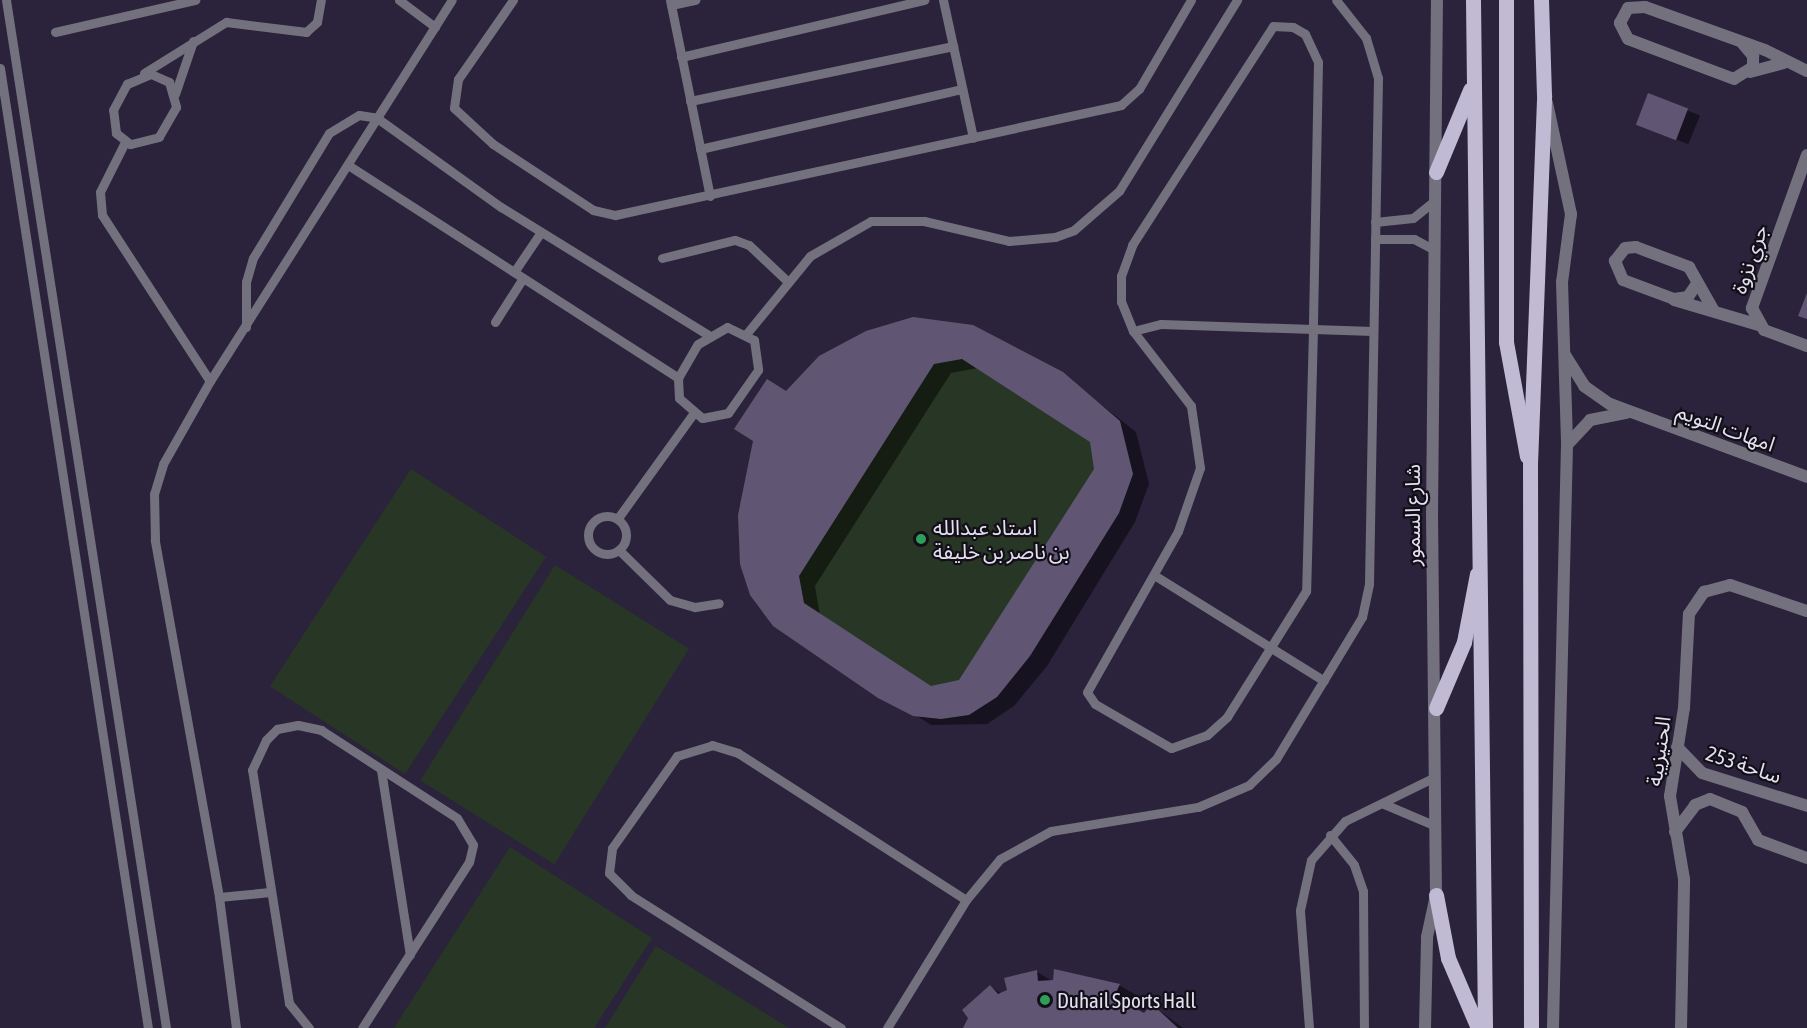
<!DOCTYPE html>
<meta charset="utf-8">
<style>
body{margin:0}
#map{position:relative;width:1807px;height:1028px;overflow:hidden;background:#2b233b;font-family:"Asap Condensed","Noto Sans Arabic",sans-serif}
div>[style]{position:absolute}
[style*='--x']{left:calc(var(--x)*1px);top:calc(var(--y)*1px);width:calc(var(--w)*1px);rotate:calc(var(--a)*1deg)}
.green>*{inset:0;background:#283725;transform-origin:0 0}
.shadow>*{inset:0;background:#0007;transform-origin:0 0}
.building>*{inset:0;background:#605573;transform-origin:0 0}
.lane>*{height:9px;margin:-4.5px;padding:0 4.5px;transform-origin:4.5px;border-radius:4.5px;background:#74717e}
.lane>.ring{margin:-4.5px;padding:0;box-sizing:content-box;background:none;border:9px solid #74717e;border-radius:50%}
.street>*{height:12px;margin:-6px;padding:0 6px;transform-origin:6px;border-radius:6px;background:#74717e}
.primary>*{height:15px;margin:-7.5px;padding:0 7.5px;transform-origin:7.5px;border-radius:7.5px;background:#c1bad4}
.dots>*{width:16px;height:16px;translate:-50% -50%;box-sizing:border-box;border:3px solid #120f19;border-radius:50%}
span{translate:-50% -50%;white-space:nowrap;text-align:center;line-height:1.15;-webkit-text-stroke:4.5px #120f19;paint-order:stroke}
.street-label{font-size:21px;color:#e5e0f0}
.poi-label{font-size:21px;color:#e5e0f0}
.left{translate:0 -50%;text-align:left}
</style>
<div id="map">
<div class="green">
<i style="clip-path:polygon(913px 317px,973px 325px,1063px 372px,1120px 421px,1133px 474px,1119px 513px,1030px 656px,997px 697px,969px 715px,941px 719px,913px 716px,878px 698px,773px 626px,750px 595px,740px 564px,738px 515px,753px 441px,734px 429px,767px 379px,786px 391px,819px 356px,866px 331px)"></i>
<i style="left:411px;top:469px;width:161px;height:259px;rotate:33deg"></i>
<i style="left:555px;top:565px;width:158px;height:254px;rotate:32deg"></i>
<i style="clip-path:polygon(510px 847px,652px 938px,594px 1028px,394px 1028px)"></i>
<i style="clip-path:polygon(656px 946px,789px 1028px,605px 1028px)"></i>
</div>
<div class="shadow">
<i style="left:1649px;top:95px;width:55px;height:31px;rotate:22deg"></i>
<i style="clip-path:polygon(evenodd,867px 332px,1062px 374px,1136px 432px,1149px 484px,1135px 522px,1047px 666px,1014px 706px,987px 724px,931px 725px,774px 625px,786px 392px,867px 332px,978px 368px,1092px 441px,1096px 470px,960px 681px,932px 688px,820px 615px,815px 586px,951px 373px,978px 368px)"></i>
<i style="clip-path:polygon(1056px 971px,1119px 985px,1136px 995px,1130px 1007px,1144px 1015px,1152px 1005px,1183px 1028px,964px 1028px,970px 1017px,964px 1010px,990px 987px,1002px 994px,1008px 991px,1006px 979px,1037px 972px,1054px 982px)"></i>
</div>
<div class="building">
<i style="left:1648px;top:93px;width:43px;height:34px;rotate:21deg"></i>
<i style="clip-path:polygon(1807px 293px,1807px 319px,1798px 316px)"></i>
<i style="clip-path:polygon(evenodd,913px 317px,973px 325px,1063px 372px,1120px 421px,1133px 474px,1119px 513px,1030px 656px,997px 697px,969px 715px,941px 719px,913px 716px,878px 698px,773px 626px,750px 595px,740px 564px,738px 515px,753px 441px,734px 429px,767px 379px,786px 391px,819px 356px,866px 331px,913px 317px,962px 359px,1090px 442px,1094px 469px,959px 680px,931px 686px,804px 603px,799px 576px,934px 364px,962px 359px)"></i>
<i style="clip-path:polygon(1054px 969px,1120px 984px,1114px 997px,1144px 1013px,1152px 1004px,1178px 1028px,963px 1028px,968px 1018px,962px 1010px,990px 985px,998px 994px,1007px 990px,1004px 978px,1037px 970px,1038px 981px,1053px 980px)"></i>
</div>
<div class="lane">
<i style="--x:6;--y:0;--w:1040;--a:81.15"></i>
<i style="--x:399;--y:0;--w:45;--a:36.9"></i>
<i style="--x:513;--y:0;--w:96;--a:124.8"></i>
<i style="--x:458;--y:79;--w:29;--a:98"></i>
<i style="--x:454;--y:108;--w:53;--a:42.7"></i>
<i style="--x:493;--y:144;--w:120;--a:33.4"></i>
<i style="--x:593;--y:210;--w:23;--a:13"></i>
<i style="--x:615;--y:215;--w:518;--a:-12.26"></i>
<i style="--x:1121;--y:105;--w:24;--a:-42"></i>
<i style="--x:1139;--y:89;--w:103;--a:-59.7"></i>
<i style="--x:670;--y:0;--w:200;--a:78.5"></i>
<i style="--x:943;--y:0;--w:141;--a:77.7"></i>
<i style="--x:671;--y:5;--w:25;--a:-12"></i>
<i style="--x:55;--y:32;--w:144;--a:-12.9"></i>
<i style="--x:681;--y:57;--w:250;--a:-13.2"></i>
<i style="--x:0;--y:68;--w:971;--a:81.24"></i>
<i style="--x:144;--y:73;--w:97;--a:-31.9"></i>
<i style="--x:226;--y:22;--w:81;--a:7.1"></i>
<i style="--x:306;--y:32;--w:15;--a:-42"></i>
<i style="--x:317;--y:22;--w:22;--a:-80"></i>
<i style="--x:151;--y:74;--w:20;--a:24"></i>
<i style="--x:169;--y:82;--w:26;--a:74"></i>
<i style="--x:176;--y:107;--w:34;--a:120"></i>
<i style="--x:159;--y:137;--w:30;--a:166"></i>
<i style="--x:130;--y:144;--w:18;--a:-142"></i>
<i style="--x:116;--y:133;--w:23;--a:-97"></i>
<i style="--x:113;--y:110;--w:30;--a:-62"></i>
<i style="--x:127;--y:84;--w:26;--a:-23"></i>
<i style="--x:175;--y:94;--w:56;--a:-71.2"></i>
<i style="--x:690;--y:101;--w:269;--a:-11.8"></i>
<i style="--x:125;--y:142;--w:56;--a:116.6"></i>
<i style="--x:100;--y:192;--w:23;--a:85"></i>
<i style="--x:102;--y:215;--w:198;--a:57"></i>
<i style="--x:700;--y:149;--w:269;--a:-12.9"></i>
<i style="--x:348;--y:165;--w:393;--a:32.8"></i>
<i style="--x:1375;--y:222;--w:38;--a:-6"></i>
<i style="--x:1413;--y:218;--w:28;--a:-39"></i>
<i style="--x:1375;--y:239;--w:39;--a:0"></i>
<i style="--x:1414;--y:239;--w:24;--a:28"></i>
<i style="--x:662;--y:258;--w:75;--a:-13.9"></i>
<i style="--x:735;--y:240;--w:15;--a:20"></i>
<i style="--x:749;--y:245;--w:51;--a:43.4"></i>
<i style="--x:514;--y:272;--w:48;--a:-56"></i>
<i style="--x:495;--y:322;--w:52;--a:-57.5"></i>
<i style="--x:246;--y:327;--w:45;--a:-90"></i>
<i style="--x:246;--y:282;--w:25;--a:-74"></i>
<i style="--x:253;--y:258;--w:146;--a:-58.7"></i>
<i style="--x:329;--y:133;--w:35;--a:-31"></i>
<i style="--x:359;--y:115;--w:18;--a:9"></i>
<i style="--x:377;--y:118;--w:153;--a:35.7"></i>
<i style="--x:501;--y:207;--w:243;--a:31.7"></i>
<i style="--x:727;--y:327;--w:30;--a:26"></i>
<i style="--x:754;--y:340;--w:30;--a:82"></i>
<i style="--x:758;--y:370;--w:52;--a:124.9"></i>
<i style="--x:728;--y:413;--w:26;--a:169"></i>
<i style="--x:702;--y:418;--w:30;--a:-139"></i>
<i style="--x:679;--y:398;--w:20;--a:-93"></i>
<i style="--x:678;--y:378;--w:39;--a:-60"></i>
<i style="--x:698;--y:344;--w:34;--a:-30"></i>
<i style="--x:1133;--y:331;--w:29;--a:-14"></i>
<i style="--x:1161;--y:324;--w:152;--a:1.9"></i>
<i style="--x:1313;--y:329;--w:262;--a:91.5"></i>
<i style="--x:1306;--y:591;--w:149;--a:122.1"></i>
<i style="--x:1227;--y:717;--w:27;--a:138"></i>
<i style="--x:1207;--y:735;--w:38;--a:160"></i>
<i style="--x:1171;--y:748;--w:88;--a:-149.9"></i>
<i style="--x:1095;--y:704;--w:14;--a:-124"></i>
<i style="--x:1087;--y:692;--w:185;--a:-60.5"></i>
<i style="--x:1178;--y:531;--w:67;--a:-70.8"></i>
<i style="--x:1200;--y:468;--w:63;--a:-98.3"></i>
<i style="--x:1191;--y:406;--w:95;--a:-127.7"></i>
<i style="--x:1133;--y:331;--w:31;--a:-112"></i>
<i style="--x:1121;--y:302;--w:26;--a:-90"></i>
<i style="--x:1121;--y:276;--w:33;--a:-70"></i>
<i style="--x:1132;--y:245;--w:260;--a:-57.2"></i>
<i style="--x:1273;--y:26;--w:20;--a:3"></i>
<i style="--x:1293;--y:27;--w:14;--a:30"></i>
<i style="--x:1305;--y:34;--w:31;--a:65"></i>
<i style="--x:1318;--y:62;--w:267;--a:91.1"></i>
<i style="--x:1313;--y:329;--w:60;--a:1.9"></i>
<i style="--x:747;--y:333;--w:99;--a:-50.7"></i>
<i style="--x:810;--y:256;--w:70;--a:-29.8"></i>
<i style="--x:871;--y:221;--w:53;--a:0"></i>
<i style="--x:924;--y:221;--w:87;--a:13.2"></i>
<i style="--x:1009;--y:241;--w:46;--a:-5"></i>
<i style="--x:1055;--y:237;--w:20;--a:-20"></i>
<i style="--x:1074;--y:230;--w:60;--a:-40.9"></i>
<i style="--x:1119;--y:191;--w:225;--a:-58.3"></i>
<i class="ring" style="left:588px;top:516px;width:29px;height:29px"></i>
<i style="--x:618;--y:518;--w:128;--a:-54.2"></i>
<i style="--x:619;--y:550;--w:71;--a:44.4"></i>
<i style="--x:670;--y:600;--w:26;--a:16"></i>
<i style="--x:695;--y:607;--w:24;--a:-9"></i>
<i style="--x:1154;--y:575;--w:200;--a:31.9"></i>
<i style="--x:381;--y:770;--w:187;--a:81.1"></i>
<i style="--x:1384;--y:804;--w:56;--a:22.9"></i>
<i style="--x:1330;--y:835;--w:38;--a:51"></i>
<i style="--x:1354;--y:865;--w:28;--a:71"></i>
<i style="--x:1363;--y:891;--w:137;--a:89.6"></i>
<i style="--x:219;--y:897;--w:51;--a:-5.6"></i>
<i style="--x:236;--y:1028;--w:132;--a:-97.4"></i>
<i style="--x:219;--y:897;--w:363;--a:-100.2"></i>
<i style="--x:155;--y:540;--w:46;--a:-91.2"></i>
<i style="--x:154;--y:494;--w:31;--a:-73"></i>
<i style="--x:163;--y:464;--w:95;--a:-60.5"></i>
<i style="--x:210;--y:381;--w:451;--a:-57.6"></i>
<i style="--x:309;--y:1028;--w:32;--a:-129"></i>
<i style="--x:289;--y:1003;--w:236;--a:-99"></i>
<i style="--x:252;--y:770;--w:33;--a:-65"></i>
<i style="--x:266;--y:740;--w:16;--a:-45"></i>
<i style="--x:277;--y:729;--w:21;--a:-11"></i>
<i style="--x:298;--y:725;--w:24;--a:12"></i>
<i style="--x:321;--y:730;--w:162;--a:32.9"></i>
<i style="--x:457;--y:818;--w:31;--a:59"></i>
<i style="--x:473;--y:845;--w:17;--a:103"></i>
<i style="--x:469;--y:862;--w:197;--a:122.8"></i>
<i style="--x:841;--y:1028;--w:249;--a:-147.7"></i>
<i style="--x:631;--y:895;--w:31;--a:-135"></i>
<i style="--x:609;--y:873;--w:25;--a:-83"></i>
<i style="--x:612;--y:848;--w:113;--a:-54.8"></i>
<i style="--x:677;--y:756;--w:37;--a:-17"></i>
<i style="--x:712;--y:745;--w:27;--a:17"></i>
<i style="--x:738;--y:753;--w:271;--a:32.8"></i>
<i style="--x:887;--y:1028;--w:150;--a:-58.3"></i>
<i style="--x:966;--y:900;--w:53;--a:-50.3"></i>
<i style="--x:1000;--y:859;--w:58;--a:-28.8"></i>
<i style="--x:1051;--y:831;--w:149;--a:-9.3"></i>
<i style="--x:1198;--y:807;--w:56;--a:-23.3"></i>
<i style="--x:1249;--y:785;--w:37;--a:-44"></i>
<i style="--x:1276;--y:759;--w:166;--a:-58.8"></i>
<i style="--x:1362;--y:617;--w:34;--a:-78"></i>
<i style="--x:1369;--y:584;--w:506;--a:-88.98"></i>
<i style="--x:1378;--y:78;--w:42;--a:-106.7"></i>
<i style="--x:1366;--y:38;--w:48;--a:-128.3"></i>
<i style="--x:1309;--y:1028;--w:118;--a:-94.4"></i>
<i style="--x:1300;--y:910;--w:51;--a:-77.6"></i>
<i style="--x:1311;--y:860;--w:52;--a:-48.9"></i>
<i style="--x:1345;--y:821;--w:100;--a:-26.1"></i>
</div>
<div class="street">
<i style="--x:1743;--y:44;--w:16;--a:50"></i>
<i style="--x:1753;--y:56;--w:11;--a:90"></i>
<i style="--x:1753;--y:67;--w:22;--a:148"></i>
<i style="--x:1734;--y:79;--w:113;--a:-159.3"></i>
<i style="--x:1628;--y:39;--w:18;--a:-117"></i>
<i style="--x:1620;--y:23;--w:17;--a:-62"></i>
<i style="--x:1628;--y:8;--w:17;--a:-3"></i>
<i style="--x:1645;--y:7;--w:127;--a:19.7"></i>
<i style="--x:1765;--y:50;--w:47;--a:26.6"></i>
<i style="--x:1750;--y:72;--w:35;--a:-15"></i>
<i style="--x:1547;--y:103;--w:114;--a:77.8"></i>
<i style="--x:1571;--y:214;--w:69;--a:97.5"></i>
<i style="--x:1562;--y:282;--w:163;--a:88.2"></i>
<i style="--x:1567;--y:445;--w:583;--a:91.38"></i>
<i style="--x:1807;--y:155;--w:163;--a:109.8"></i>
<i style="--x:1752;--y:308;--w:25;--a:61"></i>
<i style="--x:1764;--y:330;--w:46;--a:20.4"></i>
<i style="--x:1696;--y:285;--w:14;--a:124"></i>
<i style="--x:1688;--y:297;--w:14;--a:172"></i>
<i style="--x:1674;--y:299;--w:54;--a:-159.6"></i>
<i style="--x:1623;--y:280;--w:21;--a:-113"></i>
<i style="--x:1615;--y:261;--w:16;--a:-52"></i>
<i style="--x:1625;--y:248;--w:11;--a:-5"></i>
<i style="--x:1636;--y:247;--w:57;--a:20.7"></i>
<i style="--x:1689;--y:267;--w:51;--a:60.4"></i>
<i style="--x:1674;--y:300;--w:89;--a:16.4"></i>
<i style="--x:1565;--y:355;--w:36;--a:58"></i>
<i style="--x:1584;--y:386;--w:32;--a:35"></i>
<i style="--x:1610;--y:404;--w:210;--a:20.3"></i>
<i style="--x:1567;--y:445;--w:34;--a:-47"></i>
<i style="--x:1590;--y:420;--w:37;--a:-11"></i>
<i style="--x:1677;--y:747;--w:36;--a:46"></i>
<i style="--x:1702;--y:773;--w:110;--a:17.4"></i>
<i style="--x:1675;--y:832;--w:34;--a:-53"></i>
<i style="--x:1695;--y:805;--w:16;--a:-22"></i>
<i style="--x:1710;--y:799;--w:35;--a:22"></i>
<i style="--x:1742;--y:812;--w:32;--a:60"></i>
<i style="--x:1758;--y:840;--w:52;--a:20.2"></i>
<i style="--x:1425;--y:1028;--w:91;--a:-88.7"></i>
<i style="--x:1427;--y:937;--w:43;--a:-77.9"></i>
<i style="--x:1436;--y:895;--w:378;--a:-90.6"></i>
<i style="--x:1432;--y:517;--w:517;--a:-89.45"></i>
<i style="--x:1681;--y:1028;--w:149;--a:-88.8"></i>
<i style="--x:1684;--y:879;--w:84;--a:-99.6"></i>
<i style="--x:1670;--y:796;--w:89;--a:-81"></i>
<i style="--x:1684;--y:708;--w:94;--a:-87"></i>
<i style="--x:1689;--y:614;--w:27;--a:-56"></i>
<i style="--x:1704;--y:592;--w:27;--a:-15"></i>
<i style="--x:1730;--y:585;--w:81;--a:18.7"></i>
</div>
<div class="primary">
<i style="--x:1473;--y:0;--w:1028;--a:89.33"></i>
<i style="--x:1506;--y:0;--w:342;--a:90"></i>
<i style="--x:1506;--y:342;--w:116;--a:79.6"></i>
<i style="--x:1436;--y:172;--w:89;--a:-67.5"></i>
<i style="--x:1436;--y:708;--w:72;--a:-67"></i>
<i style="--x:1464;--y:642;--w:69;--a:-79.2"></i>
<i style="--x:1436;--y:895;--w:64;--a:79.2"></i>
<i style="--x:1448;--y:958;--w:76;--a:66.8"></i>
<i style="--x:1531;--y:1028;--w:564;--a:-90.1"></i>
<i style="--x:1530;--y:464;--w:369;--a:-87.8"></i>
<i style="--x:1544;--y:95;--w:95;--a:-91.8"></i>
</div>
<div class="dots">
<i style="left:921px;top:539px;background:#2e9e5b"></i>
<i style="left:1045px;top:1000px;background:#2e9e5b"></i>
</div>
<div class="street-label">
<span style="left:1749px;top:259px;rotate:-71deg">جري نزوة</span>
<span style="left:1726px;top:427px;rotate:20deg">امهات التويم</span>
<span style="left:1412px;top:515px;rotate:-90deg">شارع السمور</span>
<span style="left:1658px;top:751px;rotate:-82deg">الحنيزيبة</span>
<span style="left:1744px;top:764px;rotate:18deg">ساحة 253</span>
</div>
<div class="poi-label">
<span class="left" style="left:933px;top:539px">استاد عبدالله<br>بن ناصر بن خليفة</span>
<span class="left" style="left:1057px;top:1000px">Duhail Sports Hall</span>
</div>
</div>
